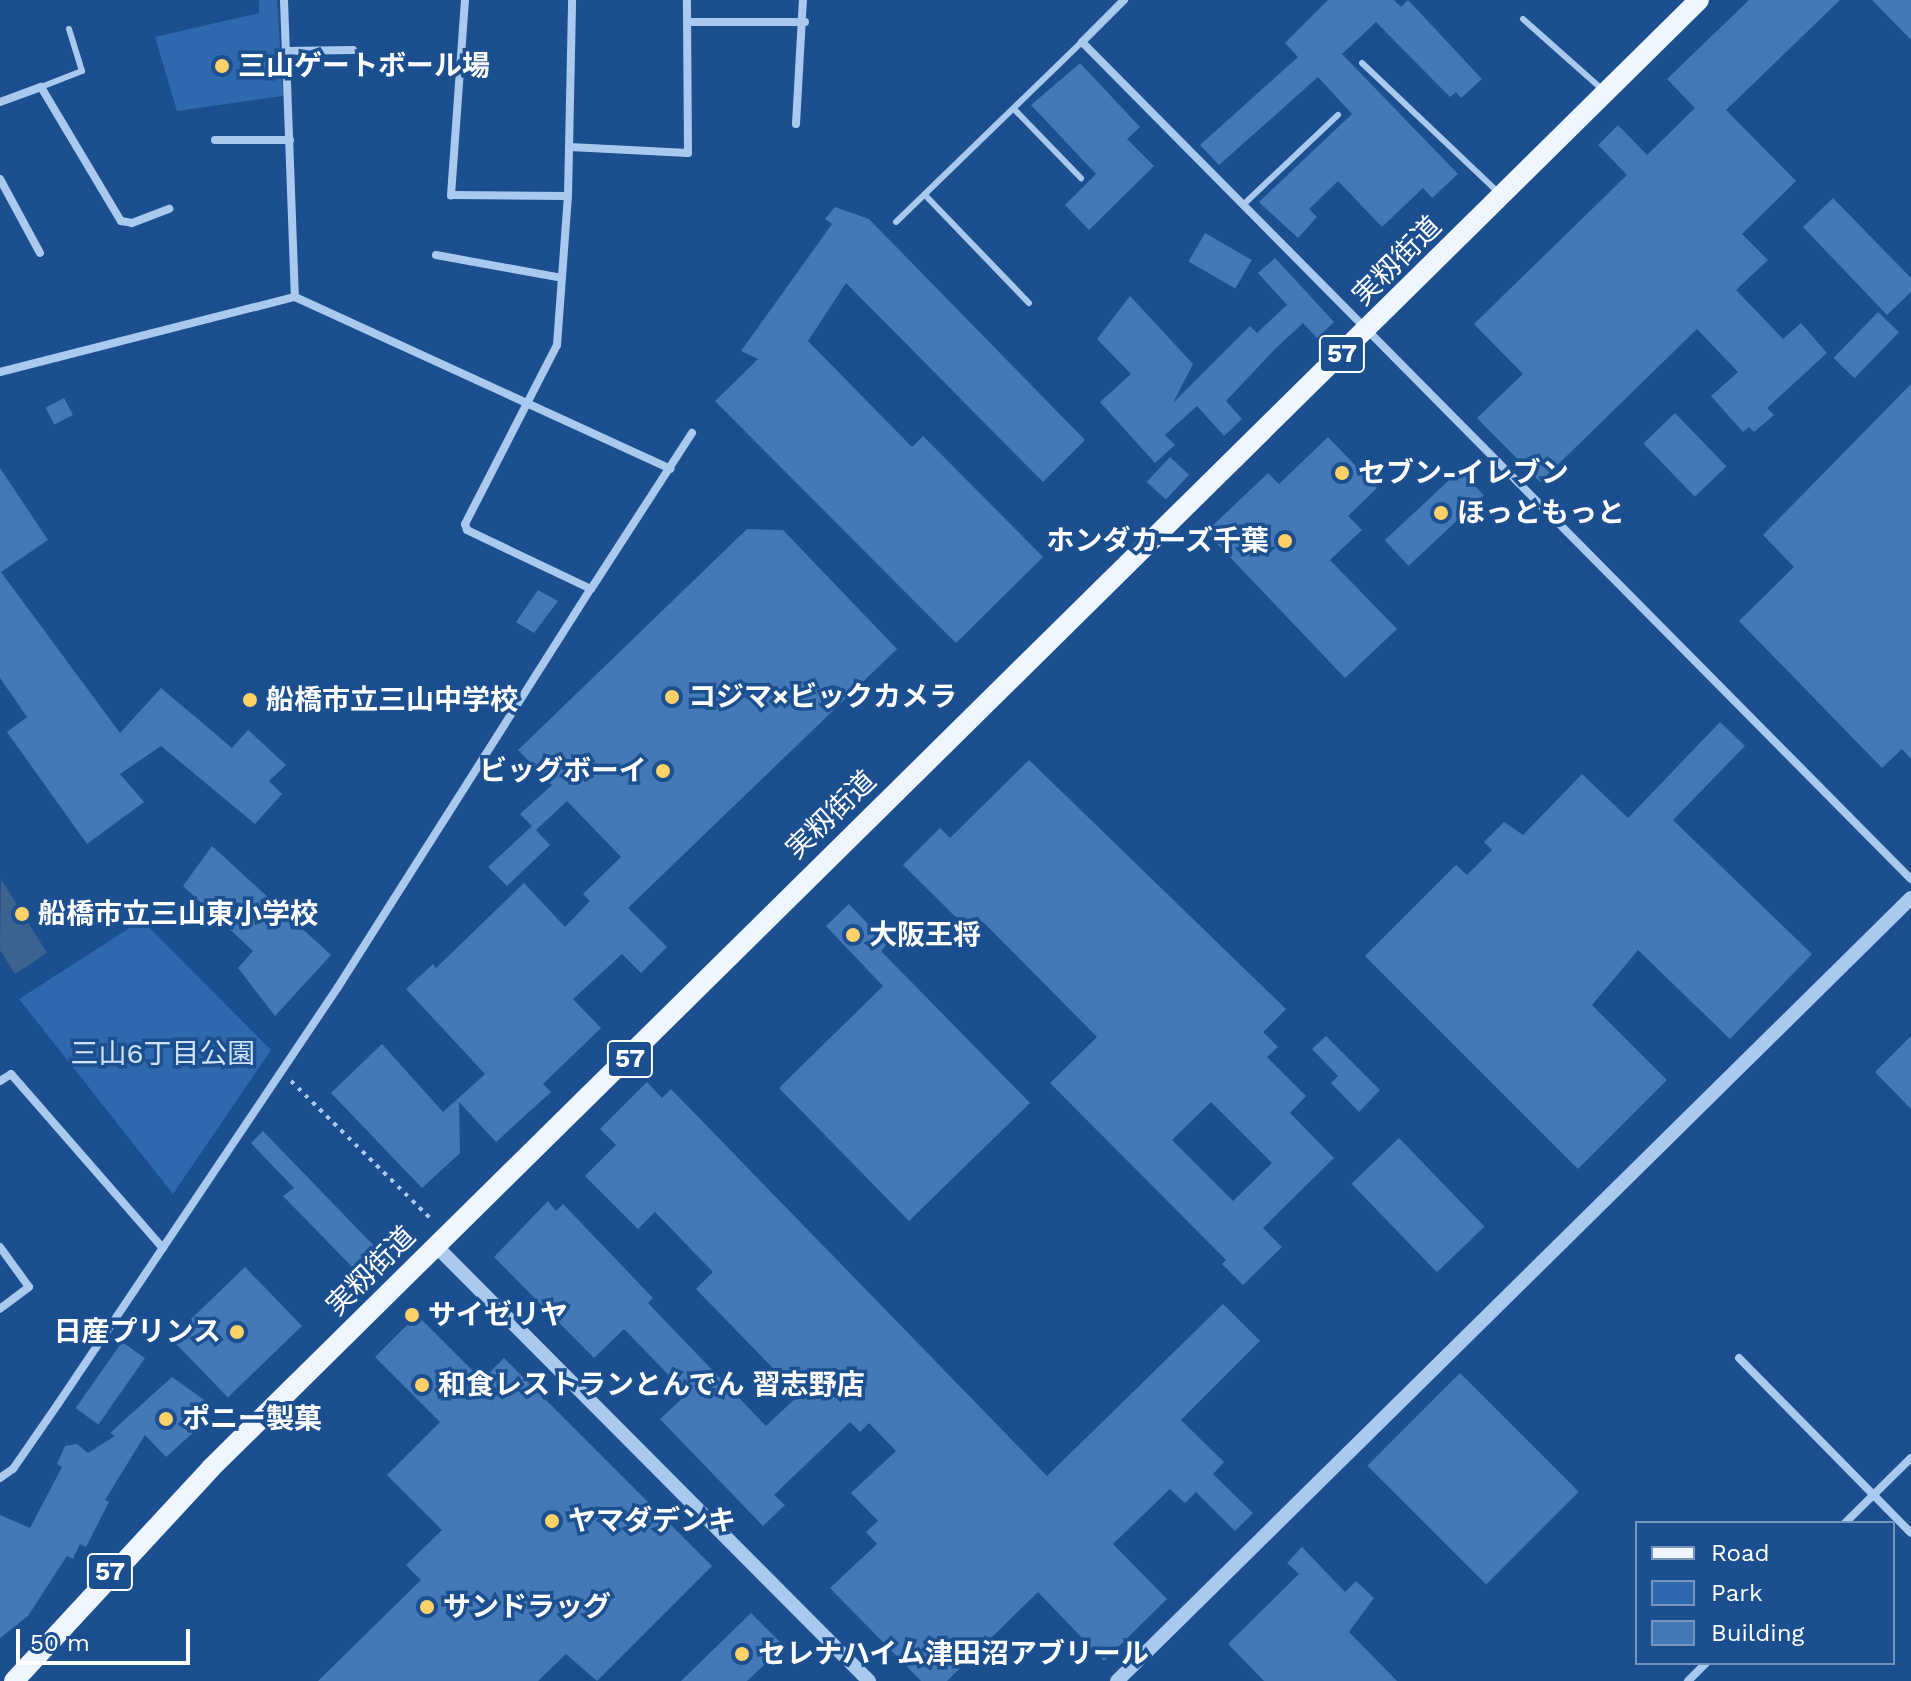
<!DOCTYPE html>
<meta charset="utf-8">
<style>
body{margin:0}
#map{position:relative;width:1911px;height:1681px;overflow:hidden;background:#1b4f8f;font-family:"Work Sans","Noto Sans JP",sans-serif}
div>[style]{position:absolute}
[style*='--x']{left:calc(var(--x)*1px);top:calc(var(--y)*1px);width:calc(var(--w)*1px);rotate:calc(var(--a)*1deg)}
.green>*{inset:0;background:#2e69ad}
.water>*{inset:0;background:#3c6290}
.building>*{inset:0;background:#4478b7;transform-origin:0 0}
.path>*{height:4px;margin-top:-2px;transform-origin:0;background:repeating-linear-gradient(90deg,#a9c9ee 0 4px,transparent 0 10px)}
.service>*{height:6px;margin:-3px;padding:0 3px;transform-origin:3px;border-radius:3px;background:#a9c9ee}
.minor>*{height:8px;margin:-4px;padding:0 4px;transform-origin:4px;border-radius:4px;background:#a9c9ee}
.tertiary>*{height:14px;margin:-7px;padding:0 7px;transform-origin:7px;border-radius:7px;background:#a9c9ee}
.primary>*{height:20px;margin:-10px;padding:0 10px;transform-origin:10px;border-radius:10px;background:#f0f6ff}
.dots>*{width:22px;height:22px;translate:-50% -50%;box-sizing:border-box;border:4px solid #1b4f8f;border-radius:50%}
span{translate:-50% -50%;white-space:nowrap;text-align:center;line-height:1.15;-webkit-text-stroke:7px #1b4f8f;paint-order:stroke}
.shield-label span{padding:2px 6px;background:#1b4f8f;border:2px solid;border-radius:6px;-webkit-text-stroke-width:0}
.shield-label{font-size:26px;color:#fff;font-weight:700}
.poi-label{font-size:28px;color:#fff;font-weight:700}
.left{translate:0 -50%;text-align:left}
.right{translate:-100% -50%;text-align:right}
.street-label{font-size:28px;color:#fff}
.park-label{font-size:28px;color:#cfe3fa}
.legend{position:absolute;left:1635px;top:1521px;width:260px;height:144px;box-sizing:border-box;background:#1b4f8f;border:2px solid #7695bc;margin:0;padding:10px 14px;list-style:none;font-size:24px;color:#fff}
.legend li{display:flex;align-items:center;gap:16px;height:40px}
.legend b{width:40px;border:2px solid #7695bc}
.scale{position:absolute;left:16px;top:1629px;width:174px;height:36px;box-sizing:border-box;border:4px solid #fff;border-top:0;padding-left:10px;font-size:24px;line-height:28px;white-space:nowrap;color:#fff;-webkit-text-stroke:6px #1b4f8f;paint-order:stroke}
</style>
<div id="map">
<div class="green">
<i style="clip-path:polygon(259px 0,277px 0,283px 96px,177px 111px,155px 37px,259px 13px)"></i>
<i style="clip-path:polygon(142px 920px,271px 1050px,173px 1194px,19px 999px)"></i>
</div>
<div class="water">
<i style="clip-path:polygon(1px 879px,47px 953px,15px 974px,0 950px)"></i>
</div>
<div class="building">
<i style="clip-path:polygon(1328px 0,1394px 0,1401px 7px,1408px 0,1482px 79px,1461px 98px,1456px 92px,1450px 97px,1376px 22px,1342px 54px,1458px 174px,1432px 198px,1423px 188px,1382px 227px,1338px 181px,1309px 209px,1317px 217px,1298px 238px,1259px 202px,1352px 114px,1318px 77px,1219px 165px,1200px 145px,1298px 57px,1285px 43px)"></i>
<i style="clip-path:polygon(1749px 0,1840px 0,1726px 110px,1796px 181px,1742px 234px,1768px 260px,1736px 290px,1783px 339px,1801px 323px,1827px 353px,1767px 408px,1774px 415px,1754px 432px,1749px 427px,1743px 432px,1711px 396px,1738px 372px,1697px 329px,1540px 482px,1477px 418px,1523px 374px,1474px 324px,1627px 175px,1598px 145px,1618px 125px,1647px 155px,1695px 108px,1667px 79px)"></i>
<i style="clip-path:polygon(1872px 0,1911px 0,1911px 40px)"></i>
<i style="clip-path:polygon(1080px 63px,1140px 127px,1127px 139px,1154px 166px,1089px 230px,1065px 205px,1096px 174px,1031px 105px)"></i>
<i style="clip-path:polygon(1833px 198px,1911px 278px,1911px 292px,1887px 315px,1803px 227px)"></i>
<i style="clip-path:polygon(835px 207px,869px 219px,1085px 440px,1043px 482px,846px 283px,808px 341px,912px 447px,923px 436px,1043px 557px,956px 643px,715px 401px,758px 359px,741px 351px,832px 224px,825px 219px)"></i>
<i style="left:1205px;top:233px;width:54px;height:33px;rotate:30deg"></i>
<i style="clip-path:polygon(1275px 258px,1334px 322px,1317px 338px,1303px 323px,1274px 350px,1226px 401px,1242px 419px,1224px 436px,1197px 406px,1165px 435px,1175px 445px,1155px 463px,1100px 402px,1131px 374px,1097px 339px,1130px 296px,1193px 364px,1173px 403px,1250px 326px,1257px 333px,1287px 305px,1258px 273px)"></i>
<i style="left:1878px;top:312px;width:29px;height:64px;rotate:44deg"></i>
<i style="clip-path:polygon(1911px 384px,1911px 759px,1902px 749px,1882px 768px,1739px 621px,1794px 567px,1763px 535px)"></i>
<i style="left:64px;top:398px;width:19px;height:21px;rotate:62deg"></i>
<i style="left:1675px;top:413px;width:74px;height:44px;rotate:46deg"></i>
<i style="clip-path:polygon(1328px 437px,1377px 488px,1348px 516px,1362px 530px,1330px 560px,1397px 629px,1345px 678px,1206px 532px,1268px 473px,1279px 484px)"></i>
<i style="left:1170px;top:457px;width:26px;height:34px;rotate:43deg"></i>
<i style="clip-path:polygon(0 468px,48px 540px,1px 572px,120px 733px,161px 688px,232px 748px,248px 730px,286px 765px,269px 781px,282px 794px,255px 824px,161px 746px,120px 774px,144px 802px,87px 844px,7px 732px,27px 717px,0 678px)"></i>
<i style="left:1460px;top:470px;width:35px;height:103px;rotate:47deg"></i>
<i style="clip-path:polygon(747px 529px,783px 530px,897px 649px,628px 908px,667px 947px,641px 973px,622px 954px,573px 999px,601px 1028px,543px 1084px,551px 1092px,496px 1142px,459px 1102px,460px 1153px,422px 1188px,331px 1093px,382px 1044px,443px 1112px,485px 1074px,406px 989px,433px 964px,436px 968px,524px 883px,565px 927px,590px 901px,583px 894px,621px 857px,567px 801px,536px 830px,550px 845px,507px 886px,488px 867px,532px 826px,520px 814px,552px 785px,518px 750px)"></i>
<i style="clip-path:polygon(538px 590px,558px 601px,534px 633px,516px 622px)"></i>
<i style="clip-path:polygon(1720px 722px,1745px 746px,1673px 820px,1812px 954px,1730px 1039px,1638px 950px,1592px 1005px,1667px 1080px,1578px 1169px,1365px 956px,1456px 865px,1467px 875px,1492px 850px,1484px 842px,1504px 822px,1523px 835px,1582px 774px,1628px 818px)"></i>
<i style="clip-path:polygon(evenodd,1029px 760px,1286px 1009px,1263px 1032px,1278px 1047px,1267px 1057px,1306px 1096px,1290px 1113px,1334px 1158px,1263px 1228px,1282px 1247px,1243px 1285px,1222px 1264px,1226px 1260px,1050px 1083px,1097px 1037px,983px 922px,972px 933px,903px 865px,940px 828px,950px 838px,1029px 760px,1211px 1102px,1272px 1163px,1233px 1201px,1172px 1140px,1211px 1102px)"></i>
<i style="clip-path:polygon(212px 846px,331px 955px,275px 1016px,238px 968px,253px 951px,183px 886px)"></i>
<i style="clip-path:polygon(849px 904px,887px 944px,881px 951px,1030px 1103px,909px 1221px,779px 1088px,883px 986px,826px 926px)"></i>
<i style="clip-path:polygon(1326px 1036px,1380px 1090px,1359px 1112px,1331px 1083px,1338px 1076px,1312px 1049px)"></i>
<i style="clip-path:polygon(1911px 1036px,1911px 1109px,1875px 1072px)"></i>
<i style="clip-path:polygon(647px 1082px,662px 1098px,671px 1089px,1047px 1476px,1223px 1304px,1260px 1341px,1181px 1420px,1224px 1462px,1213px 1474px,1253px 1513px,1235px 1531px,1196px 1492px,1185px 1503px,1170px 1489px,1113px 1544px,1167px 1599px,1104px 1661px,1038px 1592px,947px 1681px,921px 1681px,830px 1588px,877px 1544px,866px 1532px,878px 1521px,851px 1493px,896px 1451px,869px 1423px,860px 1432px,850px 1422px,774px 1495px,785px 1505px,763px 1526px,660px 1419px,687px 1394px,624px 1329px,594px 1358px,494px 1257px,548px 1201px,556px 1211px,563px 1204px,653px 1298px,648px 1303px,766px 1426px,799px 1395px,696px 1289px,713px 1272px,655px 1212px,638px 1229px,585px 1176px,616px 1145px,600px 1129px)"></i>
<i style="clip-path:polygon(263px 1131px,377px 1249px,374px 1262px,359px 1274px,283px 1196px,294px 1188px,251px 1143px)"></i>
<i style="left:1399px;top:1138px;width:123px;height:66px;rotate:46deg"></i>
<i style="left:245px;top:1267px;width:82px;height:103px;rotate:46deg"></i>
<i style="clip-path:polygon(417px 1315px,482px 1380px,504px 1358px,712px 1566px,597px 1681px,566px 1654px,538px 1681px,318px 1681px,421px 1580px,406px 1565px,442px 1530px,387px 1475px,440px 1422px,375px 1357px)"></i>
<i style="left:122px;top:1342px;width:28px;height:81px;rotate:35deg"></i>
<i style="left:1460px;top:1373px;width:168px;height:131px;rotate:45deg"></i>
<i style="clip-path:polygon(172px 1377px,210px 1404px,199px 1415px,205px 1422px,166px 1457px,145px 1435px,105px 1500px,109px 1502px,86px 1547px,80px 1544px,73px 1559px,67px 1556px,28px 1616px,0 1638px,0 1515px,30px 1528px,62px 1467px,57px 1464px,65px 1446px,77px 1444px,88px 1453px,115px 1436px,110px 1433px)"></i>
<i style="clip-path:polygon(1302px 1547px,1345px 1592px,1356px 1581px,1374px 1598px,1349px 1632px,1397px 1681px,1264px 1681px,1228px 1644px,1299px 1574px,1287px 1563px)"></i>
<i style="clip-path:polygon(751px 1613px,784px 1646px,747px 1681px,681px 1681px)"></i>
</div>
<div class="path">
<i style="--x:291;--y:1081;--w:195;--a:44.6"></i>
</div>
<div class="service">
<i style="--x:1523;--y:19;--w:108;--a:41.6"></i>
<i style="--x:1362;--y:63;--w:189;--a:43.5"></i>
<i style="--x:41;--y:87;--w:44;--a:-21.3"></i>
<i style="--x:82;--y:71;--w:44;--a:-107.2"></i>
<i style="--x:1015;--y:110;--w:95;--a:45.9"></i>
<i style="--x:925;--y:195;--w:150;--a:46.1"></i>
<i style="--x:1243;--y:205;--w:131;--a:-43.5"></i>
<i style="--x:896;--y:222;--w:259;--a:-44.1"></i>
</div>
<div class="minor">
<i style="--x:284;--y:0;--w:297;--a:87.9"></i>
<i style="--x:465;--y:0;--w:196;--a:94.1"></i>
<i style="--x:451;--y:195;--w:117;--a:0.5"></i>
<i style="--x:1124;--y:0;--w:59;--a:135"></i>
<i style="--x:1082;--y:42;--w:1178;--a:45.28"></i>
<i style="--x:688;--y:22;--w:117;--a:0"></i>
<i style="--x:285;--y:51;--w:68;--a:-0.8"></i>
<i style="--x:0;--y:102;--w:44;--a:-20.1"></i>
<i style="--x:41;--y:87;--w:156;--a:59.2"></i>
<i style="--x:121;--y:221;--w:11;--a:10"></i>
<i style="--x:132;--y:223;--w:40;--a:-21"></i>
<i style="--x:796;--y:124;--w:124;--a:-86.8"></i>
<i style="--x:215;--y:140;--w:75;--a:0"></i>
<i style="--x:570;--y:147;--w:118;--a:2.9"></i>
<i style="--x:688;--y:153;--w:153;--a:-90.4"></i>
<i style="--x:0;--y:179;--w:84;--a:61.6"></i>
<i style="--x:436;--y:255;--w:128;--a:10.3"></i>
<i style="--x:0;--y:372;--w:304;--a:-14.3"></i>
<i style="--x:295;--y:297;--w:413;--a:24.6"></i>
<i style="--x:591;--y:589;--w:186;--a:-57.1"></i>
<i style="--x:0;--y:1081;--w:13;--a:-32"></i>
<i style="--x:11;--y:1074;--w:231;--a:48.9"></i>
<i style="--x:0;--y:1247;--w:49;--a:54.1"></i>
<i style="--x:29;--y:1287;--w:36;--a:143"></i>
<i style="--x:1739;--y:1358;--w:245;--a:45.5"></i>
<i style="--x:0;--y:1478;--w:16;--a:-35"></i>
<i style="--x:13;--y:1469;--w:79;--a:-55.3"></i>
<i style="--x:58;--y:1404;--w:502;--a:-56.12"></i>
<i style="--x:338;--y:987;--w:472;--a:-57.6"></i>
<i style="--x:591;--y:589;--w:137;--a:-154.6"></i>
<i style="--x:467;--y:530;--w:6;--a:-108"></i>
<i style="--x:465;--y:524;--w:201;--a:-62.8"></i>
<i style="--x:557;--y:345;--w:149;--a:-85.8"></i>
<i style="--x:568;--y:196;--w:196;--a:-88.8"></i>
<i style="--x:1845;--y:1523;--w:93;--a:-44.6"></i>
<i style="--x:1688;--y:1681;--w:25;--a:-45"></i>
</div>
<div class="tertiary">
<i style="--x:436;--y:1246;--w:614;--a:45.13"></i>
<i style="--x:1117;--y:1681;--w:1115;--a:-44.6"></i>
</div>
<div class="primary">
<i style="--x:14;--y:1681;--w:290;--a:-47.2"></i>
<i style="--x:211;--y:1468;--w:2090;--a:-44.61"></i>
</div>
<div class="dots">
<i style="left:222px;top:66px;background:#ffd166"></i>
<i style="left:1342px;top:473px;background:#ffd166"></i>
<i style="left:1441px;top:513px;background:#ffd166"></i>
<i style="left:1285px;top:541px;background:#ffd166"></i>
<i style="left:672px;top:697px;background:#ffd166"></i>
<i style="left:250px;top:700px;background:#ffd166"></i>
<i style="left:663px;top:771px;background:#ffd166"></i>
<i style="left:22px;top:914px;background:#ffd166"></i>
<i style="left:853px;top:935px;background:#ffd166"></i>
<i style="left:412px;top:1315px;background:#ffd166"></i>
<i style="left:237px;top:1332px;background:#ffd166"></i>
<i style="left:422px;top:1385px;background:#ffd166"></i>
<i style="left:166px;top:1419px;background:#ffd166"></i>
<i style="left:552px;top:1521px;background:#ffd166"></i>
<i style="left:427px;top:1607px;background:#ffd166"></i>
<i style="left:742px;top:1654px;background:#ffd166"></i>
</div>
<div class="shield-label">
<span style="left:1342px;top:354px">57</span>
<span style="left:630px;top:1059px">57</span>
<span style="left:110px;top:1572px">57</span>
</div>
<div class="poi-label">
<span class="left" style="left:238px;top:66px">三山ゲートボール場</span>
<span class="left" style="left:1358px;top:473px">セブン-イレブン</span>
<span class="left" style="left:1457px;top:513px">ほっともっと</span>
<span class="right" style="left:1269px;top:541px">ホンダカーズ千葉</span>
<span class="left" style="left:688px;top:697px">コジマ×ビックカメラ</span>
<span class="left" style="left:266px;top:700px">船橋市立三山中学校</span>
<span class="right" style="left:647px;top:771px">ビッグボーイ</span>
<span class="left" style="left:38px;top:914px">船橋市立三山東小学校</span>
<span class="left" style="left:869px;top:935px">大阪王将</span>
<span class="left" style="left:428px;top:1315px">サイゼリヤ</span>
<span class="right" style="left:221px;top:1332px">日産プリンス</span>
<span class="left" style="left:438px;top:1385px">和食レストランとんでん 習志野店</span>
<span class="left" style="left:182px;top:1419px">ポニー製菓</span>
<span class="left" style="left:568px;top:1521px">ヤマダデンキ</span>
<span class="left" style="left:443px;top:1607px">サンドラッグ</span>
<span class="left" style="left:758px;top:1654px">セレナハイム津田沼アブリール</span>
</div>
<div class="street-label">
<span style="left:1397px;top:261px;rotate:-45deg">実籾街道</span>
<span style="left:831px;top:815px;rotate:-44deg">実籾街道</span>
<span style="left:371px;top:1271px;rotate:-45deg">実籾街道</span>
</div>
<div class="park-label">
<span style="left:163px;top:1054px">三山6丁目公園</span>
</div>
<ul class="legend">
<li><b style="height:10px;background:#f0f6ff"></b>Road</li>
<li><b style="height:22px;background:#2e69ad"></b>Park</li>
<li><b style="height:22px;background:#4478b7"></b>Building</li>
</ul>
<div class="scale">50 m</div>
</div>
